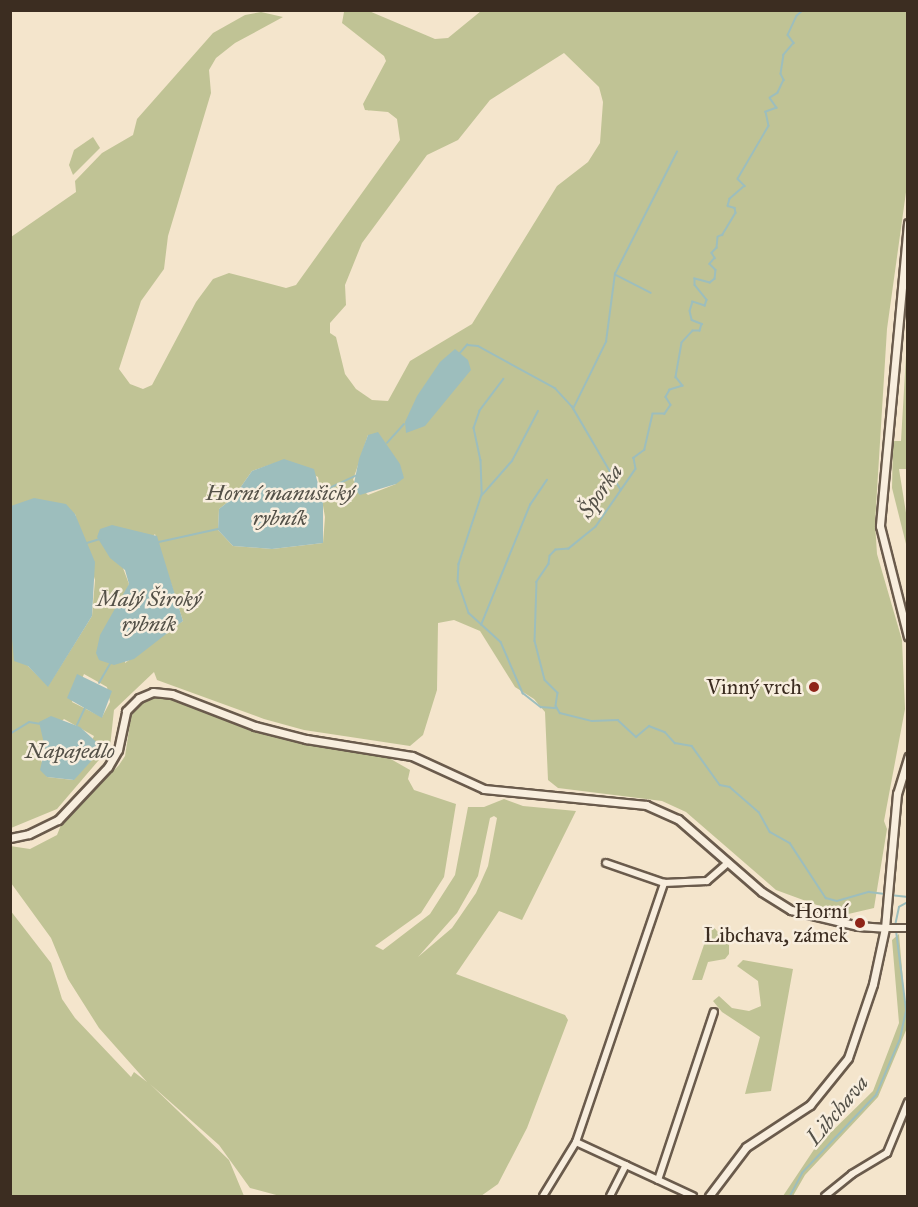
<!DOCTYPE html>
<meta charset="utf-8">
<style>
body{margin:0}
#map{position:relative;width:918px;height:1207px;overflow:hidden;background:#f4e5cc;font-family:"IM FELL Great Primer",serif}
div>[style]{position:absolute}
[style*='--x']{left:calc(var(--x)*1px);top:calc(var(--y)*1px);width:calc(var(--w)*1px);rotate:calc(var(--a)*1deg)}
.green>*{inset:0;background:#c0c395}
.water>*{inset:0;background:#9dbebd}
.stream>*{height:1.5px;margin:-0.75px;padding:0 0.75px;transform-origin:0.75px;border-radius:0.75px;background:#9dbebd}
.roads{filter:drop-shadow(2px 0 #6a5b4c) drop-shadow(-2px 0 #6a5b4c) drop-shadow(0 2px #6a5b4c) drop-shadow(0 -2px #6a5b4c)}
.minor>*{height:6px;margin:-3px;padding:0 3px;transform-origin:3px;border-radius:3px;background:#f8eede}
.tertiary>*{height:7px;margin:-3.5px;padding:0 3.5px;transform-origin:3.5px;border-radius:3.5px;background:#f8eede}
.dots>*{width:16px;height:16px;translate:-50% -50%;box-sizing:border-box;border:3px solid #f8eede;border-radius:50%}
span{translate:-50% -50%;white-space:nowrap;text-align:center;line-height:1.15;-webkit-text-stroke:5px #f8eede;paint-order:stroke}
.poi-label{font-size:21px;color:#3c2d21}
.right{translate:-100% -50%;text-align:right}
.water-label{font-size:22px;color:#545148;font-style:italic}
.frame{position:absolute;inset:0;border:12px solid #3c2d21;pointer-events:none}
</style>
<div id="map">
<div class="green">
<i style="clip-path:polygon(evenodd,369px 11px,435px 39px,448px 38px,481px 11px,907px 11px,907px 185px,887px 329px,875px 523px,877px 554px,902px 640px,905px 709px,884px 821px,887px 829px,874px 908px,844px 915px,776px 890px,686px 812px,662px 801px,558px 788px,548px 780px,545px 712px,534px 699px,515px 687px,480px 631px,454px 620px,438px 623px,437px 690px,423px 735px,410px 746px,304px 730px,264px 719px,157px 680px,154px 672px,114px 710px,110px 747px,57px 809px,11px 828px,10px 627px,28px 666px,48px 686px,92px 616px,95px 580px,75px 514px,11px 506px,11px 237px,76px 192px,75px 181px,102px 153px,133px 135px,137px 119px,213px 33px,245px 15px,261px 12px,283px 17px,235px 43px,216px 58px,209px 70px,211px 93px,168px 236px,164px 269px,141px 301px,119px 369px,130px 384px,143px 389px,152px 385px,196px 302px,213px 279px,229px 273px,286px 288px,296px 285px,400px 140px,397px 119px,388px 112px,365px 110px,363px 104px,386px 61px,384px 56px,342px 23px,344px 12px,369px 11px,564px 53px,599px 87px,603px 102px,600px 143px,588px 162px,557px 186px,472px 324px,410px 361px,388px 401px,372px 400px,356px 389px,345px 374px,336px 337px,330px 333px,330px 323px,346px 305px,345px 285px,362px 243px,427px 155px,458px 140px,490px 100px,564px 53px,369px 11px,368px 435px,396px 484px,368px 495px,353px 480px,368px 435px,369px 11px,284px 460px,318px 477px,325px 517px,323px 543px,272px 549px,233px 546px,218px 530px,219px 509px,233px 498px,252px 471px,284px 460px,369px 11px,155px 534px,183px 621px,125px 663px,125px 595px,129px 584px,123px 568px,155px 534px,369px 11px,84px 674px,107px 687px,110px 702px,102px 717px,72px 702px,84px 674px,369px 11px,64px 719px,94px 736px,73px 780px,47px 777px,40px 757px,45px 748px,44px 739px,64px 719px)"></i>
<i style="clip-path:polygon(93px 137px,100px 148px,73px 175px,69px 165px,74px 150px)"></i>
<i style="clip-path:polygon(907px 338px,907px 469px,899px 469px,907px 519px,907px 548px,892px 488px,893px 441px,901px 441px)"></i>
<i style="clip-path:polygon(evenodd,156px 695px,172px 696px,286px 740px,382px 754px,410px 770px,408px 779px,414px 790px,456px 804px,444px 877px,421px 913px,375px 946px,383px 950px,430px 914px,455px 875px,468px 807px,484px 807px,504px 799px,523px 806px,576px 811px,522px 920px,499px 911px,456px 974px,565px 1015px,568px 1020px,527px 1128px,498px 1184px,481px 1196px,280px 1196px,250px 1188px,219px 1145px,150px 1084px,229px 1160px,244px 1196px,11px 1196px,10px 910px,51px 963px,62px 999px,75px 1018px,131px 1077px,134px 1072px,147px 1082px,99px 1028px,68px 979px,51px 938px,11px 883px,10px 846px,30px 849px,57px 835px,61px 825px,119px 765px,125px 756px,131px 717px,138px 705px,156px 695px,494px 816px,497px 818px,488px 866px,476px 893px,452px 928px,418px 957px,457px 913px,478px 876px,490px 818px,494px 816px)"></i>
<i style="clip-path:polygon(711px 924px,729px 945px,729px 954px,725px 959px,708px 962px,702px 980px,692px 980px)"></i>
<i style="clip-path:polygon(899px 934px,907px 1028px,878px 1097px,805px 1175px,793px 1196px,783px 1196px,815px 1148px,873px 1091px,899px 1023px,892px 940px)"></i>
<i style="clip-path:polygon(743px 960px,793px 969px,771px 1091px,745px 1094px,760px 1037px,722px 1012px,713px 1001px,719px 996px,732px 1008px,749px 1011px,761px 1006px,758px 981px,737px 966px)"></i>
</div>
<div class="water">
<i style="clip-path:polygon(455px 349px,468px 360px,471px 370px,425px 426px,406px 433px,405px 422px,417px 396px,440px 362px)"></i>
<i style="clip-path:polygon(378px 432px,400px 464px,404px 478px,396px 484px,360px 495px,353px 488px,359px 459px,368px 435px)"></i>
<i style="clip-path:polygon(284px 459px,314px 469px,323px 502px,323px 543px,272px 549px,233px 546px,218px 530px,219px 509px,233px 498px,252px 471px)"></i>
<i style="clip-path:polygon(34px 498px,66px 504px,75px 514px,95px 562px,92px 616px,48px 687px,28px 666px,14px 661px,11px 627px,11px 506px)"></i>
<i style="clip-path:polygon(112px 525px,157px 536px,183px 621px,134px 659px,114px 665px,99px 660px,96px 653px,100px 635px,129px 584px,125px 570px,110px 558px,97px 537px,100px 529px)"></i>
<i style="clip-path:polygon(77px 674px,112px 691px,102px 718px,67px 698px)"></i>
<i style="clip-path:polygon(51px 716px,80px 727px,103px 748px,74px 780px,47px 777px,40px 770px,45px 748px,39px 722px)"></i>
</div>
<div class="stream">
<i style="--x:804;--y:10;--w:9;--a:139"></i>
<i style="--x:797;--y:16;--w:21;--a:115"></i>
<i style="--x:788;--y:35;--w:10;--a:53"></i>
<i style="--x:794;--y:43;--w:16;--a:130"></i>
<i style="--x:784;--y:55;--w:19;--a:99"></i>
<i style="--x:781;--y:74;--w:7;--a:63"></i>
<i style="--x:784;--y:80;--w:14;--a:115"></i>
<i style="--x:778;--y:93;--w:9;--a:148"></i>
<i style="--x:770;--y:98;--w:12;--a:55"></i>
<i style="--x:777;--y:108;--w:12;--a:160"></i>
<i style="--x:766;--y:112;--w:14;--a:78"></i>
<i style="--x:769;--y:126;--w:61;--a:120.3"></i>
<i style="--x:738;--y:179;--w:10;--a:45"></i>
<i style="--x:745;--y:186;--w:20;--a:139"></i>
<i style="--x:730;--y:199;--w:7;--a:106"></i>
<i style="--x:728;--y:206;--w:7;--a:16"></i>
<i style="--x:735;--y:208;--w:5;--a:79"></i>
<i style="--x:736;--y:213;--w:26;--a:121"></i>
<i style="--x:723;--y:235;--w:5;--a:158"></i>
<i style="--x:718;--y:237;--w:11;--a:95"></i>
<i style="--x:717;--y:248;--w:7;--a:135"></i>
<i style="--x:712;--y:253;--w:6;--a:59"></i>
<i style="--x:715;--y:258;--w:8;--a:130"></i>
<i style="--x:710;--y:264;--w:8;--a:45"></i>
<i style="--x:716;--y:270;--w:9;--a:96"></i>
<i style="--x:715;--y:279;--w:6;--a:141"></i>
<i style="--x:710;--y:283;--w:16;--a:-165"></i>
<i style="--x:695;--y:279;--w:6;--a:90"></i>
<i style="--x:695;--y:285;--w:19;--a:51"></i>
<i style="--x:707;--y:300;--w:6;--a:108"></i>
<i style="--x:705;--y:306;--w:13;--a:-162"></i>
<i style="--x:693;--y:302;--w:9;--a:108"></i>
<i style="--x:690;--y:311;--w:9;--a:77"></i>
<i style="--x:692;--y:320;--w:11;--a:22"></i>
<i style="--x:702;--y:324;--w:7;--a:106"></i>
<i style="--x:700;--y:331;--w:7;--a:180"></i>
<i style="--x:693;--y:331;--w:16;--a:133"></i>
<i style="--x:682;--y:343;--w:35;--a:100"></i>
<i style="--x:676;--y:377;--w:11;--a:52"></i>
<i style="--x:683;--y:386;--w:14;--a:163"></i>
<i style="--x:670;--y:390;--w:8;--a:120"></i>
<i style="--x:666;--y:397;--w:9;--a:58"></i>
<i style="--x:671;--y:405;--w:11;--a:124"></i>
<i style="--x:665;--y:414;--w:12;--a:180"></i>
<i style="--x:653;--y:414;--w:37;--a:103"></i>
<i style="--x:645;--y:450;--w:14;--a:144"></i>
<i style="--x:634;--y:458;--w:11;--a:80"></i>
<i style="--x:636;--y:469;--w:70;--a:124.6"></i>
<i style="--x:596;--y:527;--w:35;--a:141"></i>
<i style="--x:569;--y:549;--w:13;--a:176"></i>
<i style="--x:556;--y:550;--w:8;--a:135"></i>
<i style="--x:550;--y:556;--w:8;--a:97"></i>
<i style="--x:549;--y:564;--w:22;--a:124"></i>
<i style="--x:537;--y:582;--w:59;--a:91.9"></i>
<i style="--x:535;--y:641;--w:40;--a:75.6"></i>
<i style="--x:545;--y:680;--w:18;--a:45"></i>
<i style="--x:558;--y:693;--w:13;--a:99"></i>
<i style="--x:556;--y:706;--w:8;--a:60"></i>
<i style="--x:560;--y:713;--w:33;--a:14"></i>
<i style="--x:592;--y:721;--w:26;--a:-2"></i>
<i style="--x:618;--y:720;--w:25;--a:43"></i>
<i style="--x:636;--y:737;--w:17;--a:-40"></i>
<i style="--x:649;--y:726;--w:17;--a:21"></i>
<i style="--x:665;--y:732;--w:15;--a:48"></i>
<i style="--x:675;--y:743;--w:17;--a:10"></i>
<i style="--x:692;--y:746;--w:48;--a:54.3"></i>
<i style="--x:720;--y:785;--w:10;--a:11"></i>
<i style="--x:730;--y:787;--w:38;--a:41"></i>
<i style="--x:759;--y:812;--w:23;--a:61"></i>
<i style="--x:770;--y:832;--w:23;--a:29"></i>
<i style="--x:790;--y:843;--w:66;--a:56.8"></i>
<i style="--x:826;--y:898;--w:11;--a:15"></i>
<i style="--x:837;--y:901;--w:33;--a:-16"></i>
<i style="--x:869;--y:892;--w:16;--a:7"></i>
<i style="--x:616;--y:275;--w:39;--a:27"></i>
<i style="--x:460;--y:353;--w:11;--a:-49"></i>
<i style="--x:467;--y:345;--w:11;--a:5"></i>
<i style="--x:478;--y:346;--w:88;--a:28.6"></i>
<i style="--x:555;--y:388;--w:25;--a:47"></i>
<i style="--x:572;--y:406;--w:97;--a:59.7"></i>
<i style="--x:504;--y:379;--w:40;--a:127"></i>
<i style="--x:480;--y:411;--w:18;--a:109"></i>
<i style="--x:474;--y:428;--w:33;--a:78"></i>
<i style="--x:481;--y:460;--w:35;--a:88"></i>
<i style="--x:482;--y:495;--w:73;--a:108.4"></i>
<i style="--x:459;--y:564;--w:17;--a:93"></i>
<i style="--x:458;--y:581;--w:34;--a:71"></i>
<i style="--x:469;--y:613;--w:43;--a:42.2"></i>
<i style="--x:501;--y:642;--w:56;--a:66.7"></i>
<i style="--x:523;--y:693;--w:23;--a:38"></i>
<i style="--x:541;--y:707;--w:16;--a:4"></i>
<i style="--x:573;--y:409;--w:75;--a:-63.8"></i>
<i style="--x:606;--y:342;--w:69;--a:-82.5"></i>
<i style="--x:615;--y:274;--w:137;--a:-63.1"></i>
<i style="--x:387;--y:443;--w:25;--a:-48"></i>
<i style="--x:321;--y:492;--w:38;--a:-25"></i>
<i style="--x:483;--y:494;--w:44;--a:-48.7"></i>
<i style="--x:512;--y:461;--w:56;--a:-62.5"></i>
<i style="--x:159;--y:542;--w:60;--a:-12.4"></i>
<i style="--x:87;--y:543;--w:14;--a:-17"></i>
<i style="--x:481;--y:625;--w:130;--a:-67.8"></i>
<i style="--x:530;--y:505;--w:30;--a:-56"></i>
<i style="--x:99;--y:683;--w:22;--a:-60"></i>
<i style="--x:77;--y:725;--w:19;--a:-65"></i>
<i style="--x:10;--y:734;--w:22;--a:-32"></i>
<i style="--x:29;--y:722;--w:12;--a:9"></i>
<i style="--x:890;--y:895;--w:18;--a:6"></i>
<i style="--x:895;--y:926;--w:19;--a:-78"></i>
<i style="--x:899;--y:907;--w:10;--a:-29"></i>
<i style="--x:790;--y:1196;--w:26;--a:-62"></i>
<i style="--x:802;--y:1173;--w:108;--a:-46.5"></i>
<i style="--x:876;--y:1095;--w:61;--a:-66.8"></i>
<i style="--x:900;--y:1039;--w:30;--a:-78"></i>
<i style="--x:906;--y:1010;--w:80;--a:-97.2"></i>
</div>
<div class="roads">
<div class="minor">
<i style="--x:606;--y:863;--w:61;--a:19"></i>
<i style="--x:885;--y:928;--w:23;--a:0"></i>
<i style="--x:576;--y:1142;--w:129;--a:24.8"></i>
<i style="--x:658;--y:1180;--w:177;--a:-71.6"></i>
<i style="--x:543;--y:1196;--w:63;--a:-58.6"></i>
<i style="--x:576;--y:1142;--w:274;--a:-71.2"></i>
<i style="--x:664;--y:883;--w:43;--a:-2.7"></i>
<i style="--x:707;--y:881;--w:28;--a:-41"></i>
<i style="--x:610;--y:1196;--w:35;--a:-63"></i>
<i style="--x:825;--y:1196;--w:35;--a:-39"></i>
<i style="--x:852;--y:1174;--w:41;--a:-31"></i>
<i style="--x:887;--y:1153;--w:55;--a:-67.6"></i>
</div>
<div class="tertiary">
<i style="--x:908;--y:223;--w:304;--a:95.3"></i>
<i style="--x:880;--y:526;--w:114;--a:75.8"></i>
<i style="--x:10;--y:838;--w:19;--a:-12"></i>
<i style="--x:29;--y:834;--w:32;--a:-26"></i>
<i style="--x:58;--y:820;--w:73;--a:-46.7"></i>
<i style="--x:108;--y:767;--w:20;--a:-60"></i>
<i style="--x:118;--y:750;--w:40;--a:-78"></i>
<i style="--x:126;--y:711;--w:18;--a:-45"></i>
<i style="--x:139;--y:698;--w:15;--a:-23"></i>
<i style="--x:153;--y:692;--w:19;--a:6"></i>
<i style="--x:172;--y:694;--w:89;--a:21.1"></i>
<i style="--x:255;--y:726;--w:53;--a:14.3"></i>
<i style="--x:306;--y:739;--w:107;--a:9.1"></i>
<i style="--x:412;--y:756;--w:79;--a:24.6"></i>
<i style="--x:484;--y:789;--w:163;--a:5.6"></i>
<i style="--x:646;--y:805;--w:35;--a:24"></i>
<i style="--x:678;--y:819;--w:111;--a:41"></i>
<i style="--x:762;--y:892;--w:34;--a:32"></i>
<i style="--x:791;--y:910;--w:69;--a:13.4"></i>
<i style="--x:858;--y:926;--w:27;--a:4"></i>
<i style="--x:709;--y:1196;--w:61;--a:-52.9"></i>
<i style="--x:746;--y:1147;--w:77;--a:-33.3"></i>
<i style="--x:810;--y:1105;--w:60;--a:-51"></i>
<i style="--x:848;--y:1058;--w:78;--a:-71.3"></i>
<i style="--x:873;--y:984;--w:57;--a:-77.9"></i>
<i style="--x:885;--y:928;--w:135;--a:-84.9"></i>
<i style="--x:897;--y:794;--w:39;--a:-73"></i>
</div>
</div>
<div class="dots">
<i style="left:814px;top:687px;background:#8f2418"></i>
<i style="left:860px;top:923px;background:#8f2418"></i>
</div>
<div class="poi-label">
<span class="right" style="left:802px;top:687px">Vinný vrch</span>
<span class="right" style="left:848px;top:923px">Horní<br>Libchava, zámek</span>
</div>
<div class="water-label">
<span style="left:600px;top:491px;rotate:-55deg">Šporka</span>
<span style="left:280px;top:505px">Horní manušický<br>rybník</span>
<span style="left:149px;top:611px">Malý Široký<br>rybník</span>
<span style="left:70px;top:751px">Napajedlo</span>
<span style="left:837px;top:1110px;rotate:-50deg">Libchava</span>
</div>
<div class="frame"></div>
</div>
